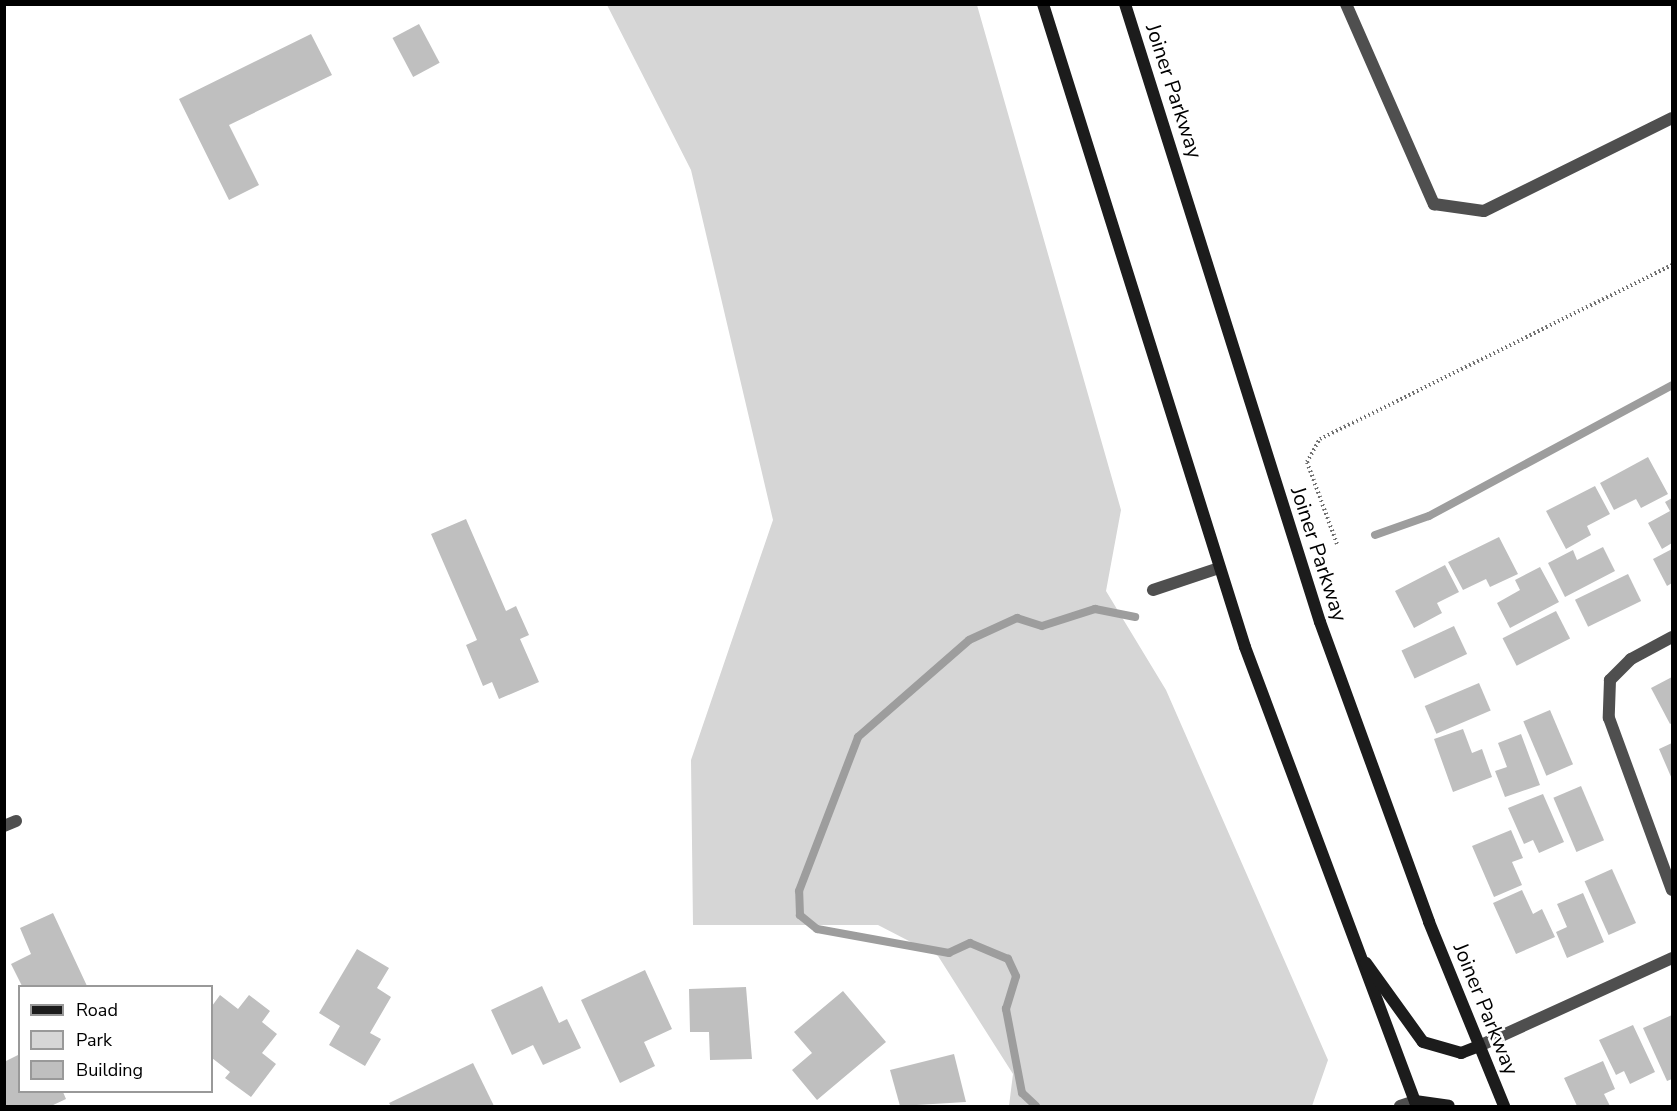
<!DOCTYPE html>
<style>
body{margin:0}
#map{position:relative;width:1677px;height:1111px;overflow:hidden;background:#fff;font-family:"Nunito Sans",sans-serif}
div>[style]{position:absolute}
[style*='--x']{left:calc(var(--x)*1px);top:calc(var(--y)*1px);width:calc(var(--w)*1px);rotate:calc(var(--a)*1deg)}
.green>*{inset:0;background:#d6d6d6}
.stream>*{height:8px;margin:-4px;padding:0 4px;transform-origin:4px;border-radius:4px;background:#9d9d9d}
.building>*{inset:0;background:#bfbfbf;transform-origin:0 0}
.path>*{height:4px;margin-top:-2px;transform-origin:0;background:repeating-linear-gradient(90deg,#717171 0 1.5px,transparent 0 4.5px)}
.lane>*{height:12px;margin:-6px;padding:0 6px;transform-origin:6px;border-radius:6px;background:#4f4f4f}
.street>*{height:12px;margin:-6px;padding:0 6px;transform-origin:6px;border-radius:6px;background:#4f4f4f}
.secondary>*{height:12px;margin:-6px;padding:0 6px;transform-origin:6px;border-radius:6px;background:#1c1c1c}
span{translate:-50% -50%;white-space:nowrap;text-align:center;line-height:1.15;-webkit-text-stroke:5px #fff;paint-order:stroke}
.street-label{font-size:21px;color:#000}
.frame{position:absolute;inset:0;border:6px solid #000;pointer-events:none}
.legend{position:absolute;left:18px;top:985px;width:195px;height:108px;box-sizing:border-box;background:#fff;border:2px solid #999;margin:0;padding:8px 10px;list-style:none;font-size:18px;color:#000}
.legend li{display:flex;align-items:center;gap:12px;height:30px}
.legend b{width:30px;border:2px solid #999}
</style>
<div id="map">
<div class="green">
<i style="clip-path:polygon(607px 5px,977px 5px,1121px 510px,1106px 591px,1166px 690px,1328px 1060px,1312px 1106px,1009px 1106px,1013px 1074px,938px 956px,878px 925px,693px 925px,691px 760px,773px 520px,691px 170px)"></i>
</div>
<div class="stream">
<i style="--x:1375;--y:535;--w:57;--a:-19.4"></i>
<i style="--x:1429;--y:516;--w:276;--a:-28.3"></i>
<i style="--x:1036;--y:1106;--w:19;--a:-137"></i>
<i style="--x:1022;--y:1093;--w:86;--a:-100.8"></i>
<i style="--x:1006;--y:1009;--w:34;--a:-73"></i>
<i style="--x:1016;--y:976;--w:19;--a:-115"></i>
<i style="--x:1008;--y:959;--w:41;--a:-157.2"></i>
<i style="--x:970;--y:943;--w:23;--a:155"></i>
<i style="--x:949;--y:953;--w:134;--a:-169.7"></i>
<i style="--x:817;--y:929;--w:22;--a:-141"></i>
<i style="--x:800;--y:915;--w:24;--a:-92"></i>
<i style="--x:799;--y:891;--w:165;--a:-69"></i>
<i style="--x:858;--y:737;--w:147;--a:-41.1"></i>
<i style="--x:969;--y:640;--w:53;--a:-24.6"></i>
<i style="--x:1017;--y:618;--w:26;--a:18"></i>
<i style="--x:1042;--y:626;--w:56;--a:-17.8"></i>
<i style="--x:1095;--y:609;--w:41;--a:11.3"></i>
</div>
<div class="building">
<i style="left:419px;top:24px;width:44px;height:30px;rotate:62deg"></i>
<i style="clip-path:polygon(311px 34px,332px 75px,229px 125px,259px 185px,229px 200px,179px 99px)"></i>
<i style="clip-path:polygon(1648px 457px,1668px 494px,1641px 508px,1636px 499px,1614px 510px,1600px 483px)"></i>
<i style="clip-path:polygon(1595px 486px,1610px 514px,1587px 526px,1591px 535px,1566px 549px,1546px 511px)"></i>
<i style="clip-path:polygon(1672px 498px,1672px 543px,1662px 549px,1648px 523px,1670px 511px,1665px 502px)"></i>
<i style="clip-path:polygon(466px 519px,506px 611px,516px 606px,529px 635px,520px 639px,539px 682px,499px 699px,492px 682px,483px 686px,466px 645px,477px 640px,431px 534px)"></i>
<i style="clip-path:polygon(1499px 537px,1518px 574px,1490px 587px,1486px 579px,1463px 590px,1448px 562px)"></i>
<i style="clip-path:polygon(1603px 547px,1615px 571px,1565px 597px,1548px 563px,1573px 550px,1577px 560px)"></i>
<i style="clip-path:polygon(1672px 549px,1672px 583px,1667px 586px,1653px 559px)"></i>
<i style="clip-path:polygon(1445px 565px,1459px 592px,1437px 603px,1442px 613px,1414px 628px,1395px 591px)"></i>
<i style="clip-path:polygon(1540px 567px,1559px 602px,1510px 628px,1497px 603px,1520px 590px,1515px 580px)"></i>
<i style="left:1628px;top:574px;width:30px;height:59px;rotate:64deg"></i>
<i style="left:1556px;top:611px;width:31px;height:60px;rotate:63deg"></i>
<i style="left:1454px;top:626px;width:31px;height:58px;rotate:65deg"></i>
<i style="clip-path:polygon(1672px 677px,1672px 723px,1670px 724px,1651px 688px)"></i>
<i style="left:1479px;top:683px;width:30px;height:59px;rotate:67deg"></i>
<i style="left:1550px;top:710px;width:59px;height:29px;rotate:67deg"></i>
<i style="clip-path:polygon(1463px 729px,1472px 753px,1482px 749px,1492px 777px,1453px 792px,1434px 739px)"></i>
<i style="clip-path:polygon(1521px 734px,1540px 785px,1505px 797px,1495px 771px,1507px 767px,1498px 743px)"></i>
<i style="clip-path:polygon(1672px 743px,1672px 779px,1659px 749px)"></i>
<i style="left:1581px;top:786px;width:59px;height:30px;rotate:67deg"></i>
<i style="clip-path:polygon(1543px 794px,1564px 842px,1539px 853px,1533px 840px,1524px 844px,1508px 808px)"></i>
<i style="clip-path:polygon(1511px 830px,1523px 858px,1512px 862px,1522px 885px,1494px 897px,1472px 846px)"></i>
<i style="left:1612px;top:869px;width:59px;height:30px;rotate:66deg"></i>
<i style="clip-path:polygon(1522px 890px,1533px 914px,1542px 909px,1555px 937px,1516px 954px,1493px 903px)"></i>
<i style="clip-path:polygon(1583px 893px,1604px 942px,1567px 958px,1556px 932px,1567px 927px,1557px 904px)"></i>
<i style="clip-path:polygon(53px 913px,87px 986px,22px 986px,11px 964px,31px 954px,20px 928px)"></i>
<i style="clip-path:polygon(357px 949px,389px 968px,377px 988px,391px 997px,370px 1033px,381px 1039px,365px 1066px,329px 1045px,340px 1026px,319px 1013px)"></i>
<i style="clip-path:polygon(645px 970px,672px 1029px,644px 1042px,655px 1066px,620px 1083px,581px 1000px)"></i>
<i style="clip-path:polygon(542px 986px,559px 1023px,567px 1019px,581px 1048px,543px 1065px,533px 1045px,512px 1055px,491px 1010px)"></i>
<i style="clip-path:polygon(746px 987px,752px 1059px,710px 1060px,709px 1032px,690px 1032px,689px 989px)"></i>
<i style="clip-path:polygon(843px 991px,886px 1042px,817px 1100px,792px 1070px,812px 1053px,794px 1032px)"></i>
<i style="clip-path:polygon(220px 995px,238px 1009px,249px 995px,270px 1011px,262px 1022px,277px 1034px,262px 1053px,276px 1064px,251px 1097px,225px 1078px,230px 1072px,212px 1058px,212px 1006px)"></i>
<i style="clip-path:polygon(1672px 1015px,1672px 1079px,1667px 1081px,1643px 1028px)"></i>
<i style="clip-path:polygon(1633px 1025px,1655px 1072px,1630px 1084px,1624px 1071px,1616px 1075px,1599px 1040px)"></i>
<i style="clip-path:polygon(20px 1054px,20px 1092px,63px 1092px,66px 1099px,51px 1106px,4px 1106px,4px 1062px)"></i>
<i style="clip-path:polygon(954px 1054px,966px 1102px,900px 1106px,890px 1070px)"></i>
<i style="clip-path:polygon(1603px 1061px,1615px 1089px,1604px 1094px,1610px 1106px,1577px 1106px,1564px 1078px)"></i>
<i style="clip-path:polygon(473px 1063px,494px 1106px,391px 1106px,389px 1103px)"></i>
</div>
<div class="path">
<i style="--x:1337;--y:544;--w:87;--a:-110.1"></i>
<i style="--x:1307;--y:462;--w:26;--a:-61"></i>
<i style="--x:1320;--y:439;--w:393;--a:-26.3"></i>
</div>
<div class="lane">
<i style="--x:1153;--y:590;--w:70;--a:-18.4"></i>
<i style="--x:1400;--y:1106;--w:16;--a:-18"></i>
</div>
<div class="street">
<i style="--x:1346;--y:4;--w:219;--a:66.3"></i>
<i style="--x:1434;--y:204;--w:50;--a:8"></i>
<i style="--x:1484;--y:211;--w:210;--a:-26.3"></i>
<i style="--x:1672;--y:637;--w:47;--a:151.8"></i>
<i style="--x:1631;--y:659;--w:30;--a:135"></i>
<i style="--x:1610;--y:680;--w:38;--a:92"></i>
<i style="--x:1609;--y:718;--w:183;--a:69.9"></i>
<i style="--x:4;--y:826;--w:13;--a:-23"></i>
<i style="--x:1479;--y:1046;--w:212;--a:-24.5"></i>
</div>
<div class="secondary">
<i style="--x:1043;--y:4;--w:674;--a:72.56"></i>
<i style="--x:1245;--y:647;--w:490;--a:69.5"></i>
<i style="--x:1125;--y:4;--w:648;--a:72.49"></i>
<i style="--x:1320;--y:622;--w:319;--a:70"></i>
<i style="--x:1429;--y:922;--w:199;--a:67.8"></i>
<i style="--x:1366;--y:963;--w:97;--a:54.2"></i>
<i style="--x:1423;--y:1042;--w:40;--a:16"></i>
<i style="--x:1461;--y:1053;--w:19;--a:-21"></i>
<i style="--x:1415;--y:1101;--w:34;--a:8"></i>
</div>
<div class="street-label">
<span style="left:1174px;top:91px;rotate:72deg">Joiner Parkway</span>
<span style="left:1319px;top:554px;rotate:72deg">Joiner Parkway</span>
<span style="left:1486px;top:1009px;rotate:68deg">Joiner Parkway</span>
</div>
<div class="frame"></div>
<ul class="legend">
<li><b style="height:8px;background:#1c1c1c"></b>Road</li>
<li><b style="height:16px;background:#d6d6d6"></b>Park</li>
<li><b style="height:16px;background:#bfbfbf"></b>Building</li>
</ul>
</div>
